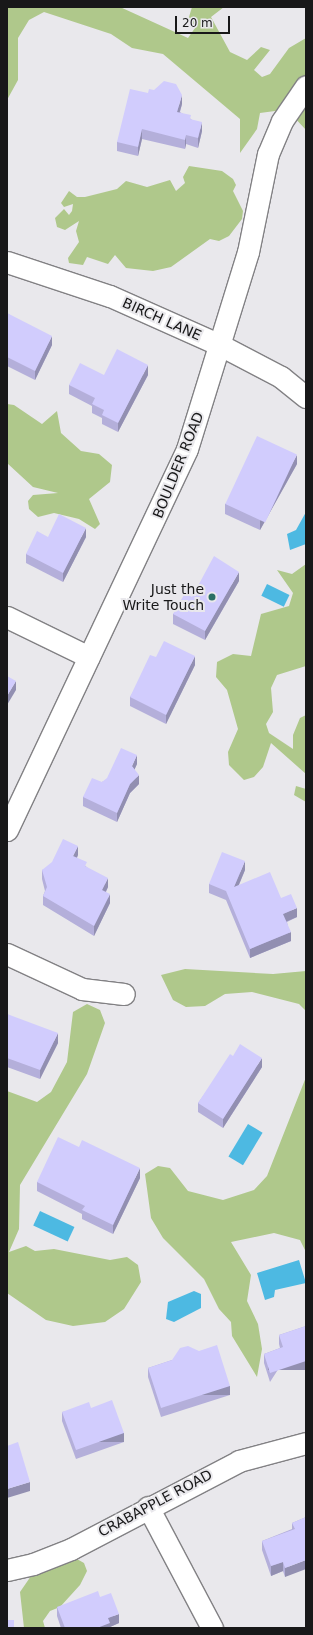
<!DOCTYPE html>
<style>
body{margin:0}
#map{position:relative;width:313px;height:1635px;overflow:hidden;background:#e9e8ec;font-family:"DejaVu Sans",sans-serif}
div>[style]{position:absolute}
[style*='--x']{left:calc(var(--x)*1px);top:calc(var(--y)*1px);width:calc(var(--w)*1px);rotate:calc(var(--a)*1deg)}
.green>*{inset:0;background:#afc88b}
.water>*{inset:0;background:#4db9e2;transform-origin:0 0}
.roads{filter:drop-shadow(1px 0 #828184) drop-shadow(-1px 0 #828184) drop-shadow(0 1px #828184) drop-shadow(0 -1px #828184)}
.street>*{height:21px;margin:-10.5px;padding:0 10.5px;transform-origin:10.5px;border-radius:10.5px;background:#fff}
.wall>*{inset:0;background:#b4afda}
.shaded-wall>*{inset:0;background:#928fb1;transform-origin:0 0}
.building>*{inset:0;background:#d1ccfd;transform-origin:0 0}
.dots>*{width:11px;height:11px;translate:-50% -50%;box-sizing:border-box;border:2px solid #e9e8ec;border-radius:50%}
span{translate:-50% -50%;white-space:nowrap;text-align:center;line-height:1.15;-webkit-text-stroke:4px #e9e8ec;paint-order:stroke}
.street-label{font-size:14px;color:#181819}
.poi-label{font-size:14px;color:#181819}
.right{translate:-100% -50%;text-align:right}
.frame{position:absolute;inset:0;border:8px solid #181819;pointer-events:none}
.scale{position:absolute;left:175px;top:16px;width:55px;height:18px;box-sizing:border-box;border:2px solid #181819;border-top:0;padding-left:5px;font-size:12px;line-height:14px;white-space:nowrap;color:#181819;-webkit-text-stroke:3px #e9e8ec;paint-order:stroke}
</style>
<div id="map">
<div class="green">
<i style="clip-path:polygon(8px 7px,120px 7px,188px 38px,195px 28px,189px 17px,192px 7px,224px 7px,211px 17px,230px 52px,247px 60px,261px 47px,270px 50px,254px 70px,262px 77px,270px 74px,289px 48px,306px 38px,306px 130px,292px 115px,275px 111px,260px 113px,257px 129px,240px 153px,240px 119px,163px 54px,132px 48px,111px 34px,44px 12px,29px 20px,18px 38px,18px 80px,7px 100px)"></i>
<i style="clip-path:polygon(189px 166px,222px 171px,233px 179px,236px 185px,233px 191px,243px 211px,242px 219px,229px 236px,219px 241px,210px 239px,171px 267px,153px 271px,126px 268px,115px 255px,108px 264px,87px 257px,83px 265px,69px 263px,68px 258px,79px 242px,76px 231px,79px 221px,65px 230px,57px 227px,55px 218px,64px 209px,69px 215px,72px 211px,73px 204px,64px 207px,61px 203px,69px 191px,77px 197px,85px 197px,117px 189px,126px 181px,147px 187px,170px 180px,176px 191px,185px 183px,183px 177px)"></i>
<i style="clip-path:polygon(7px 404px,14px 405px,42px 424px,57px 411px,61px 433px,81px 451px,99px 454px,112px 465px,110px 482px,89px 499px,100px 524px,95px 529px,79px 519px,54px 513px,38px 517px,29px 509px,28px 501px,33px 495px,58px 493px,33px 487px,7px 463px)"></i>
<i style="clip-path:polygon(306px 564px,306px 666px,277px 675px,271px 688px,273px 712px,266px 724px,269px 733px,293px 749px,293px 735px,300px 718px,306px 715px,306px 774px,271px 743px,263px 767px,254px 777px,244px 780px,229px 765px,228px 752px,238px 729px,227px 690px,216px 677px,217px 662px,233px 654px,251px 656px,261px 614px,289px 606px,293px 593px,277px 570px,292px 574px)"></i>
<i style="clip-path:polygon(296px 786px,306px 789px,306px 802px,294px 795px)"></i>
<i style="clip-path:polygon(185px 969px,273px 974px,306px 971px,306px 1011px,299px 1004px,252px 992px,225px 994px,205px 1006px,186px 1007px,173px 1000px,161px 975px)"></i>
<i style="clip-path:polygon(87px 1004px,100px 1010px,105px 1023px,87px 1074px,20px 1185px,19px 1229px,9px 1252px,26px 1246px,35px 1251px,54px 1249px,110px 1260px,127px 1257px,138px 1265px,141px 1282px,124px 1309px,105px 1322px,73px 1326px,46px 1320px,7px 1293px,7px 1091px,37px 1102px,51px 1092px,67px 1062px,73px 1012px)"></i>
<i style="clip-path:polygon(306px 1077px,306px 1252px,300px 1240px,274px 1233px,231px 1242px,251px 1275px,247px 1301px,258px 1324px,262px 1349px,257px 1377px,232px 1336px,231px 1322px,219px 1309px,204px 1279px,163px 1238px,151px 1218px,145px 1174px,158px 1166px,170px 1168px,188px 1191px,223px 1200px,254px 1190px,267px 1176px)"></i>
<i style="clip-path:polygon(75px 1558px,84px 1563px,87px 1571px,80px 1585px,60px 1607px,50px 1611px,43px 1621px,45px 1628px,24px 1628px,20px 1592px,31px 1576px,40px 1565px)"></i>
</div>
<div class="water">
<i style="clip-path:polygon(306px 512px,306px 544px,290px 550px,287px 534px,296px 530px)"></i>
<i style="left:267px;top:584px;width:25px;height:13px;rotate:26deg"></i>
<i style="left:248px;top:1124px;width:17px;height:38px;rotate:31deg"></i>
<i style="left:40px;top:1211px;width:38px;height:16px;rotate:25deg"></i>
<i style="clip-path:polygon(299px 1260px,306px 1283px,275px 1290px,274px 1297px,265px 1300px,257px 1273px)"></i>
<i style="clip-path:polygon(194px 1291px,201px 1294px,201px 1308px,174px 1322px,166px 1319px,168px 1302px)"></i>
</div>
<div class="roads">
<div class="street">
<i style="--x:7;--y:262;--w:108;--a:18.3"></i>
<i style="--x:110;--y:296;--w:120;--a:24"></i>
<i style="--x:220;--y:345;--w:69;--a:27.7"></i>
<i style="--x:281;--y:377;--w:32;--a:39"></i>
<i style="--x:7;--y:617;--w:91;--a:26"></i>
<i style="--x:7;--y:830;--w:421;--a:-64.7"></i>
<i style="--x:187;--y:449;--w:206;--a:-72.8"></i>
<i style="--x:248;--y:252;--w:100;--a:-78.5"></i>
<i style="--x:268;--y:154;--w:36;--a:-67"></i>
<i style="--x:282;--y:121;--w:42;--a:-55.6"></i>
<i style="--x:7;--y:954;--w:83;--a:25"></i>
<i style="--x:82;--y:989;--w:42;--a:6.8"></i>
<i style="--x:148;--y:1507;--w:137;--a:62.1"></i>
<i style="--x:7;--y:1570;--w:27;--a:-13"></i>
<i style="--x:33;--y:1564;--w:41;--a:-21.5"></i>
<i style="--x:71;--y:1549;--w:190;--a:-27.6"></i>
<i style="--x:239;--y:1461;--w:69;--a:-15"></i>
</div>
</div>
<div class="wall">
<i style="clip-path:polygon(182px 104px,180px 112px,191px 119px,202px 131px,198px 148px,186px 144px,185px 149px,142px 139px,138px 156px,117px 151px,117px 142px)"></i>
<i style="clip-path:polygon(7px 313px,52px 345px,35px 380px,7px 366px)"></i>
<i style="clip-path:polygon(104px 375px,148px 375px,118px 432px,102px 424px,102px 418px,92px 413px,92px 406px,69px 394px,69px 385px)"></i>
<i style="clip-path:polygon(297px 464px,260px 530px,225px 514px,225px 504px)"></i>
<i style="clip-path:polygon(48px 537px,86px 537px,63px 582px,26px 563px,26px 554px)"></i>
<i style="clip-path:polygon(239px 581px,205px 640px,173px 624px,173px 614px)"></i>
<i style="clip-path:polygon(156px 657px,195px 665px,166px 724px,130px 706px,130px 697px)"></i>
<i style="clip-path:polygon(137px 764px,134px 770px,139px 784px,130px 793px,117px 822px,83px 806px,83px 797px,102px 782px)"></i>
<i style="clip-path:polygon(78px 855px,77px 858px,108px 887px,106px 892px,110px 903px,94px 936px,43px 905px,43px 896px,45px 891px,42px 879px,42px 870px)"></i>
<i style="clip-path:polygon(245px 870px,239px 885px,281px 898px,297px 917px,287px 922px,291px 941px,250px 958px,226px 900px,209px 893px,209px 884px)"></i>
<i style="clip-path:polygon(7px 1014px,58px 1043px,40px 1079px,7px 1067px)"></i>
<i style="clip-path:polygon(233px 1056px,262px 1067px,223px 1128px,198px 1112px,198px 1103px)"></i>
<i style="clip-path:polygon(140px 1178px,113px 1234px,82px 1219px,82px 1214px,37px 1191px,37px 1182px)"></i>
<i style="clip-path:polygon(306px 1326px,270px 1382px,264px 1363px,264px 1354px,280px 1348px,279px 1344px,279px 1335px)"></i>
<i style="clip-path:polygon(172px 1360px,230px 1395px,161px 1417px,148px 1377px,148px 1368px)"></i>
<i style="clip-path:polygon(91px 1408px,124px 1442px,76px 1459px,62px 1421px,62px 1412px)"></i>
<i style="clip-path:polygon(306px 1517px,285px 1577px,283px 1571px,271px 1576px,262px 1550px,262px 1541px,292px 1529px,292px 1523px)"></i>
<i style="clip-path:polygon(100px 1597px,119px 1623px,110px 1627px,110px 1628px,61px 1628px,57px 1616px,57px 1607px)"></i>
</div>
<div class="shaded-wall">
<i style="clip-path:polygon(182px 95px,182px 104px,177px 121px,177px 112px)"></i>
<i style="clip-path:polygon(202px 122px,202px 131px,198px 148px,198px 138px)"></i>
<i style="clip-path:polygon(142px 129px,142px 139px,138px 156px,138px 147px)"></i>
<i style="clip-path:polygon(186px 135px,186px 144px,185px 149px,185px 140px)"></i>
<i style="clip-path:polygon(52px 336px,52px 345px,35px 380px,35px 371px)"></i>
<i style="clip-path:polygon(148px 365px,148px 375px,118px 432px,118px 423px)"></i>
<i style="clip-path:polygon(297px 455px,297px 464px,260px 530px,260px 521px)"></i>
<i style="clip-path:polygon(86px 528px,86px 537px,63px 582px,63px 573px)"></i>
<i style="clip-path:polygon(239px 572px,239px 581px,205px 640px,205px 631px)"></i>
<i style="clip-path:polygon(195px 656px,195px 665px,166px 724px,166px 715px)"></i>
<i style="clip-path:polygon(16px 681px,16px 690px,7px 705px,7px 696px)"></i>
<i style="clip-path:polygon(137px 755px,137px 764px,132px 775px,132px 766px)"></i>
<i style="clip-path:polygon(139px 775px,139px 784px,130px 793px,117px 822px,117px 813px,130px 784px)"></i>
<i style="clip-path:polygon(78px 846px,78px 855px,73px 865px,73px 856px)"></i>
<i style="clip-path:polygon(245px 861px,245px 870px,234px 896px,234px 887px)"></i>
<i style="clip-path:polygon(108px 878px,108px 887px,102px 899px,102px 890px)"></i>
<i style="clip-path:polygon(110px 894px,110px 903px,94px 936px,94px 926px)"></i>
<i style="clip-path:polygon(297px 908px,297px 917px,283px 923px,283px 914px)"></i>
<i style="clip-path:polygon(291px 932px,291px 941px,250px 958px,250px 949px)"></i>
<i style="clip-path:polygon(58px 1033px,58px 1043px,40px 1079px,40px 1070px)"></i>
<i style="clip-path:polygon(262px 1058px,262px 1067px,223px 1128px,223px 1119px)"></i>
<i style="clip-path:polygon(140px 1168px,140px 1178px,113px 1234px,113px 1225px)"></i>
<i style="left:306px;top:1361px;width:9px;height:38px;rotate:90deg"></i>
<i style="left:230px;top:1386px;width:9px;height:72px;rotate:90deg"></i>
<i style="left:124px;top:1433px;width:9px;height:51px;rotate:90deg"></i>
<i style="clip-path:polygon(30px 1482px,30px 1491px,7px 1498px,7px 1489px)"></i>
<i style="clip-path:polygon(306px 1560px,306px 1569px,285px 1577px,285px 1568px)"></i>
<i style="clip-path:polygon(283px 1562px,283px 1571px,271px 1576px,271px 1566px)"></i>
<i style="clip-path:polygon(119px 1614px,119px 1623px,110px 1627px,110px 1628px,97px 1628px,108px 1618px)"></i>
</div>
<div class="building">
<i style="clip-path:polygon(164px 81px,176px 84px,182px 95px,177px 112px,191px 115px,190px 119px,202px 122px,198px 138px,186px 135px,185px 140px,142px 129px,138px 147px,117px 142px,130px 89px,148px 93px,149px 89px,154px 90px)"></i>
<i style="clip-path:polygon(7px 313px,52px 336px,35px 371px,7px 357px)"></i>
<i style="clip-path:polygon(117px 349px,148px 365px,118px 423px,102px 415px,104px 410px,92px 404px,95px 398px,69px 385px,80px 363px,104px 375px)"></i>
<i style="left:257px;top:436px;width:44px;height:75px;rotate:25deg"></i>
<i style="clip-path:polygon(59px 514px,86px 528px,63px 573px,26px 554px,37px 531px,48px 537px)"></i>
<i style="clip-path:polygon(214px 556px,239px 572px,205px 631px,173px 614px,185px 593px,192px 597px)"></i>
<i style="clip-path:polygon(164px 641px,195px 656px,166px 715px,130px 697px,150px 655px,156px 657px)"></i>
<i style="clip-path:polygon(7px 676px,16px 681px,7px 696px)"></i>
<i style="clip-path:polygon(121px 748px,137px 755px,132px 766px,139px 775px,130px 784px,117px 813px,83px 797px,92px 778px,102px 782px,107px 778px)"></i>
<i style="clip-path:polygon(63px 839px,78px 846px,73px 856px,87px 862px,85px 866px,108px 878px,102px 890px,110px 894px,94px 926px,43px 896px,47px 887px,42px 870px,52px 862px)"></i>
<i style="clip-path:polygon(222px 852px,245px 861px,234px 887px,270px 872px,281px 898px,291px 894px,297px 908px,283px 914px,291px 932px,250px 949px,226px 891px,209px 884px)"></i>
<i style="clip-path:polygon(7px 1014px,58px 1033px,40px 1070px,7px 1058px)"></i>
<i style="clip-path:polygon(240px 1044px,262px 1058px,223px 1119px,198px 1103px,230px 1054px,233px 1056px)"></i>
<i style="clip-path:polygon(58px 1137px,79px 1147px,82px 1140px,140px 1168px,113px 1225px,82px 1210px,85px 1206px,37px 1182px)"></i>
<i style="clip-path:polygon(306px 1326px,306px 1361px,270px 1373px,264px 1354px,283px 1347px,279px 1335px)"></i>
<i style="clip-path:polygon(217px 1345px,230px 1386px,161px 1408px,148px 1368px,172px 1360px,180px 1348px,188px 1346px,199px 1351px)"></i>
<i style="clip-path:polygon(112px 1400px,124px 1433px,76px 1450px,62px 1412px,89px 1402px,91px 1408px)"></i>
<i style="clip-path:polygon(18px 1442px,30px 1482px,7px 1489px,7px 1446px)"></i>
<i style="clip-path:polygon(306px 1517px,306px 1560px,285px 1568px,283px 1562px,271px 1566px,262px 1541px,295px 1529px,292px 1523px)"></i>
<i style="clip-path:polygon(98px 1591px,100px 1597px,111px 1593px,119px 1614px,108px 1618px,110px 1623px,97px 1628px,65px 1628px,57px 1607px)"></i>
<i style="left:14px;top:1620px;width:8px;height:7px;rotate:90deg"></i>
</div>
<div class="dots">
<i style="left:212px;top:597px;background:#296f65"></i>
</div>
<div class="street-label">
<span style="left:162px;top:319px;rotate:24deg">BIRCH LANE</span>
<span style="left:178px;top:465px;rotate:-68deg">BOULDER ROAD</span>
<span style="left:155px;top:1503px;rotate:-28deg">CRABAPPLE ROAD</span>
</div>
<div class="poi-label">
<span class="right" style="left:204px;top:597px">Just the<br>Write Touch</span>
</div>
<div class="frame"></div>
<div class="scale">20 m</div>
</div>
